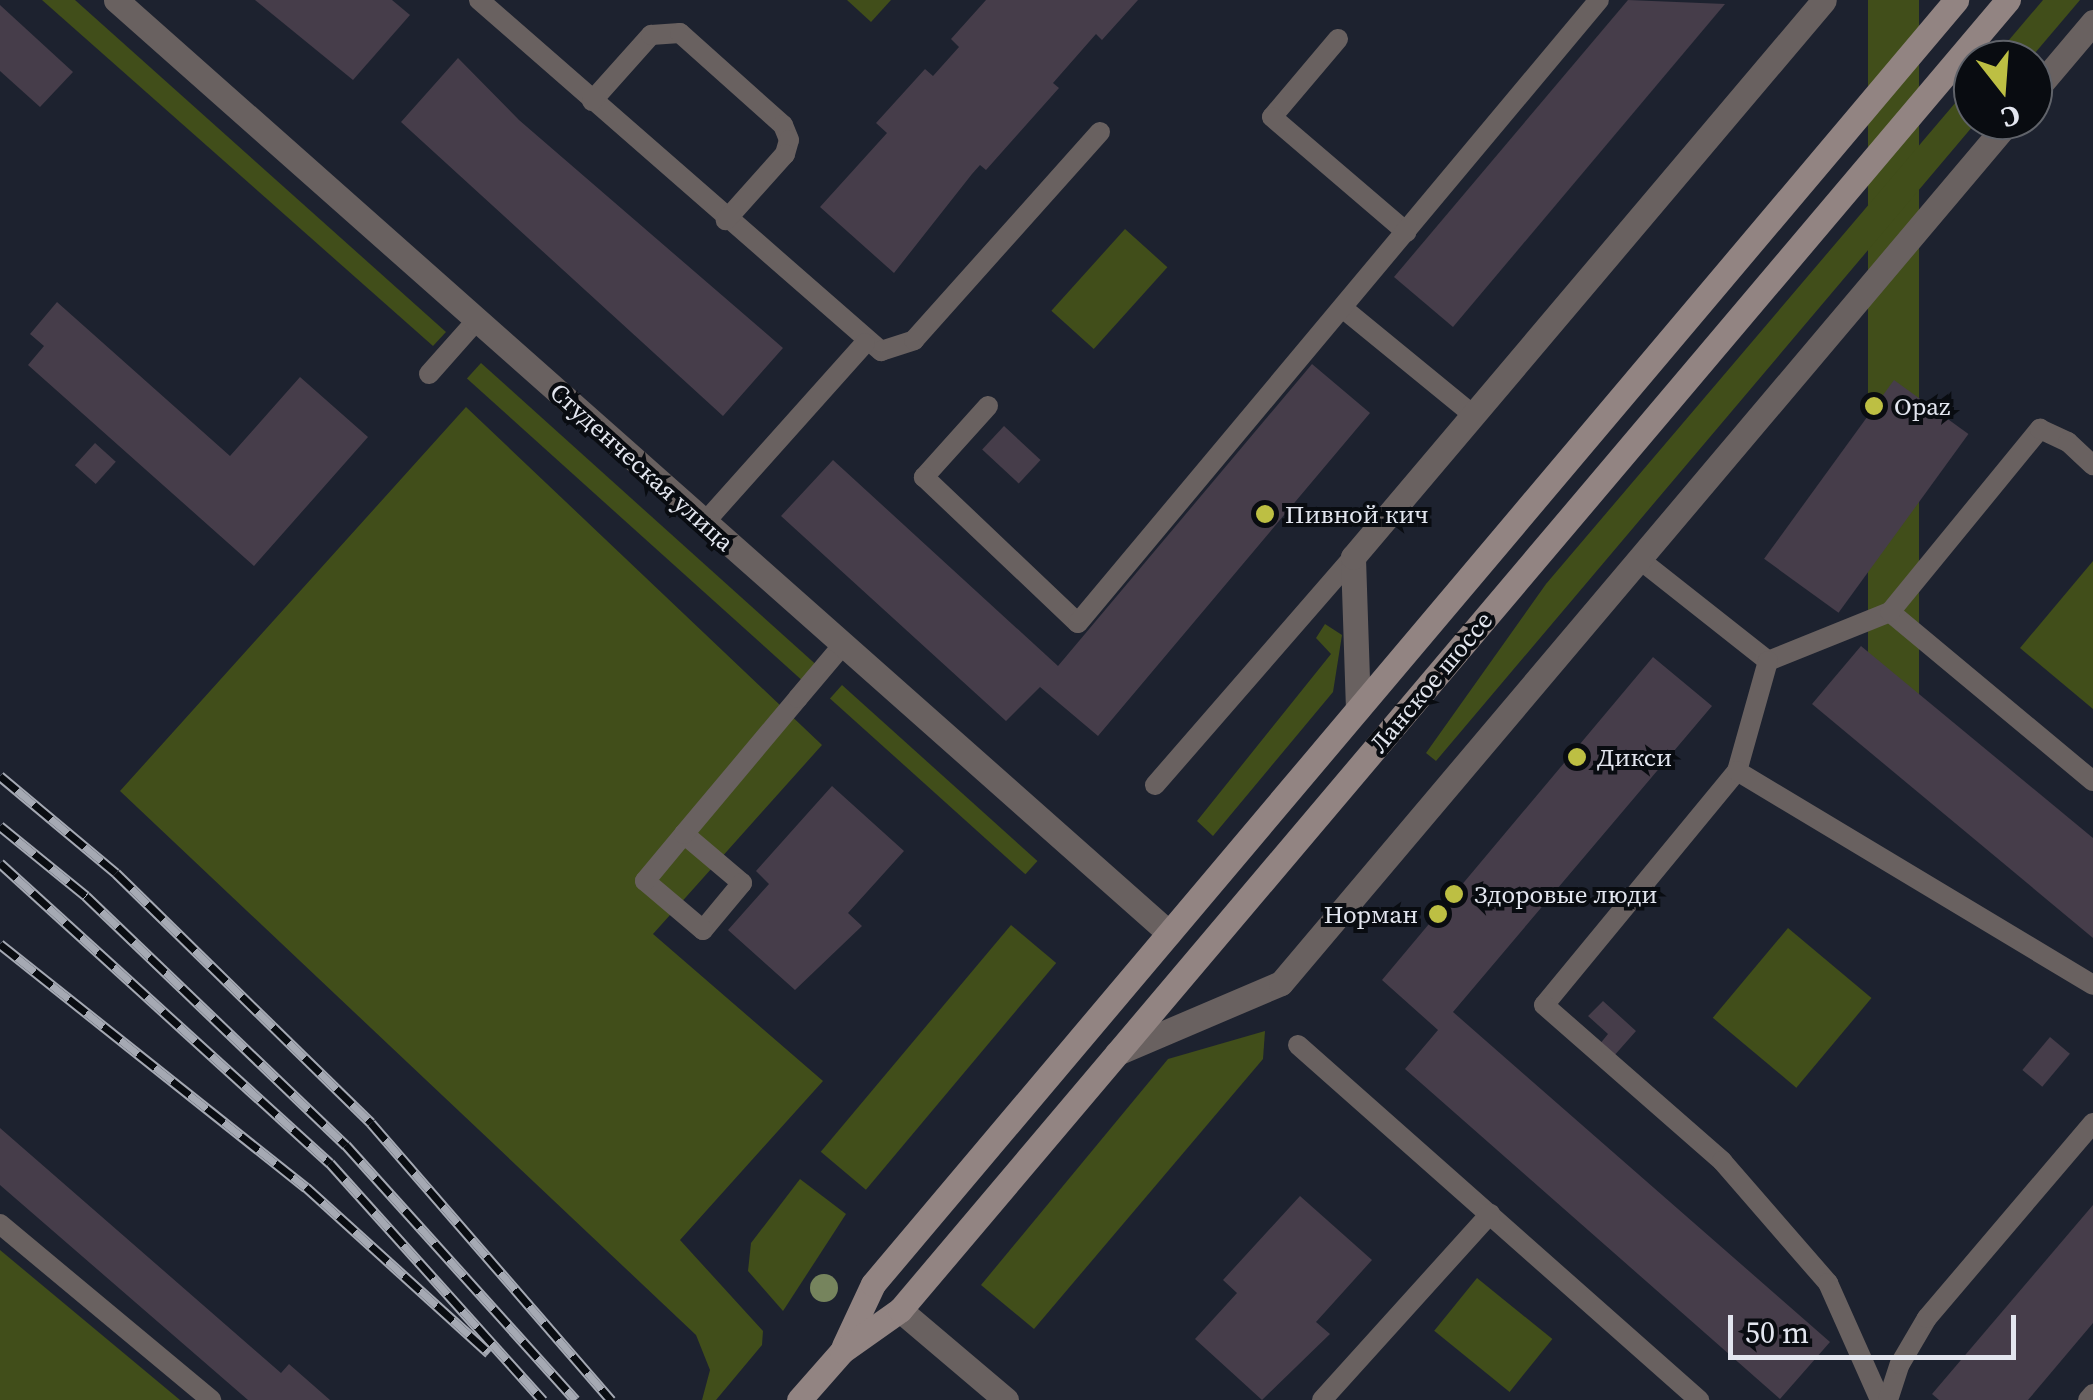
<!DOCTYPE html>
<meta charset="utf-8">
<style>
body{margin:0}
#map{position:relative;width:2093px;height:1400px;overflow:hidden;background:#1d222f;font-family:"Source Serif 4",serif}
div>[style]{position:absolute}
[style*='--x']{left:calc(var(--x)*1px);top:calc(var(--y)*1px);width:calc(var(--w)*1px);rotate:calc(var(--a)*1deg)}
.green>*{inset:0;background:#414e1a;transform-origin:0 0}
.building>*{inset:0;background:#463d4a;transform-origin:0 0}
.lane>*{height:20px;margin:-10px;padding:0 10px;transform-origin:10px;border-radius:10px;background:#696160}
.street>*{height:25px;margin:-12.5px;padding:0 12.5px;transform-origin:12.5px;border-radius:12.5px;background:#696160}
.secondary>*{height:25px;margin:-12.5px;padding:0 12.5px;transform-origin:12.5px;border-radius:12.5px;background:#928482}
.rail>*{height:11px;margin-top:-5.5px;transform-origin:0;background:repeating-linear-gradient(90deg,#090c11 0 22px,#a5a9b3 0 44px);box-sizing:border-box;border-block:2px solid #a5a9b3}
.trees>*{width:28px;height:28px;margin:-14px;border-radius:50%;background:#76845d}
.dots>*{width:28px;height:28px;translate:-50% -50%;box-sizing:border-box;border:5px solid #090c11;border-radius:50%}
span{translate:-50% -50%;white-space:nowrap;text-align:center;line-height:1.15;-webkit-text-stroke:8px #090c11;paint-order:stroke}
.poi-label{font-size:25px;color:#e3e6ef}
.left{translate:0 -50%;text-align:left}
.right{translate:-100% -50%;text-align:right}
.street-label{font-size:25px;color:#e3e6ef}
.north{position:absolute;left:1953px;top:40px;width:100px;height:100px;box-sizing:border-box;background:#090c11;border:2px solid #60636a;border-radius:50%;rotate:163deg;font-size:28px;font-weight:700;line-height:40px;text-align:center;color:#e3e6ef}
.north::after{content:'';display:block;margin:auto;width:35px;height:45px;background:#bdbf43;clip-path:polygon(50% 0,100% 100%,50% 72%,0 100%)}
.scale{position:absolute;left:1728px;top:1315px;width:288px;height:45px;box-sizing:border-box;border:5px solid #e3e6ef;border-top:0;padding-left:12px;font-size:30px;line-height:35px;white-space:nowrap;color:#e3e6ef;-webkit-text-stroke:8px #090c11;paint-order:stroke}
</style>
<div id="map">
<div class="green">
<i style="clip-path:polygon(42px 0,75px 0,446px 332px,433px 346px)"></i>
<i style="clip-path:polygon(847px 0,891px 0,871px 22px)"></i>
<i style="left:1868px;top:0;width:51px;height:734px"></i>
<i style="clip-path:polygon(2043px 0,2080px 0,2029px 60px,1992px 60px)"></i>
<i style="clip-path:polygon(1973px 82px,1973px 120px,1978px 120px,1436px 761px,1426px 753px,1546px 584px)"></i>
<i style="left:1125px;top:229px;width:57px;height:110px;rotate:42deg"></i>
<i style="left:481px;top:363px;width:450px;height:21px;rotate:42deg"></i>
<i style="clip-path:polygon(466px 407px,822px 745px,653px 934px,823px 1081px,680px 1240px,763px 1331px,762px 1345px,716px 1400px,702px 1400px,710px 1370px,696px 1335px,120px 791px)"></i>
<i style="clip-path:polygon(2093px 561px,2093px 709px,2020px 648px)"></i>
<i style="clip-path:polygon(1325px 624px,1342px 635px,1333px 692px,1213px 836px,1197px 821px,1331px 654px,1316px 638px)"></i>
<i style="left:842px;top:685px;width:263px;height:18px;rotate:42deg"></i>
<i style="left:1011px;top:925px;width:59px;height:296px;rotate:40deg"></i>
<i style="left:1788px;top:928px;width:109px;height:117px;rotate:40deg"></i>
<i style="clip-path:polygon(1265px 1031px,1263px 1059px,1034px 1329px,981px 1285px,1168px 1059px)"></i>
<i style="clip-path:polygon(800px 1179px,846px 1214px,783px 1311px,748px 1271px,751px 1243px)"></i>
<i style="clip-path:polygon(0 1250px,180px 1400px,0 1400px)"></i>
<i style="left:1477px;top:1278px;width:97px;height:68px;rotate:39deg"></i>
</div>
<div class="building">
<i style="clip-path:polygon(255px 0,392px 0,410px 15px,353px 80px)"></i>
<i style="clip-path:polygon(986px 0,1138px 0,1102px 40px,1096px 34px,1053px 83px,1059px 88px,986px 170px,980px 165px,972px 174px,894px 273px,820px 207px,887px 133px,876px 123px,925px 69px,933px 76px,959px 47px,951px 39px)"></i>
<i style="clip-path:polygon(1628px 0,1725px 4px,1453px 327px,1394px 277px)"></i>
<i style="clip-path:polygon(0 5px,73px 72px,40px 107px,0 71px)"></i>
<i style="clip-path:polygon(458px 58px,519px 120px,783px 348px,723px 416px,401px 122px)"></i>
<i style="clip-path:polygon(57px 302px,230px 456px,300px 377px,368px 437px,254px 566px,28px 365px,44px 346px,30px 334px)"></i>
<i style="clip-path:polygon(1312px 364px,1370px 413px,1098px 736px,1040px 687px,1006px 721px,781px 516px,833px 460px,1058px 666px)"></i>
<i style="left:1894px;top:380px;width:92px;height:221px;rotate:36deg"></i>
<i style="left:1004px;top:426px;width:50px;height:32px;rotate:43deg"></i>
<i style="left:95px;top:443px;width:28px;height:30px;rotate:42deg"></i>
<i style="clip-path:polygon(1861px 646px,2093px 838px,2093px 938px,1812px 704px)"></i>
<i style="clip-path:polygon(1653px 657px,1712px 706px,1453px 1012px,1830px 1342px,1780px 1399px,1405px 1069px,1438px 1030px,1382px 980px)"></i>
<i style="clip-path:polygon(832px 786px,904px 851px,848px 913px,862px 926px,795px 990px,728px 930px,769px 884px,756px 871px)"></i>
<i style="clip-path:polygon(1603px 1001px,1636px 1031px,1613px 1057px,1599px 1045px,1608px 1034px,1588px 1016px)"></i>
<i style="left:2050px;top:1037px;width:26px;height:43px;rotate:40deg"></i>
<i style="clip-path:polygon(0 1128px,281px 1373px,289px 1364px,330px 1400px,248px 1400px,0 1185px)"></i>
<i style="clip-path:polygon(1300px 1196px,1372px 1260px,1316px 1322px,1330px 1334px,1262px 1400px,1195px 1339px,1237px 1293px,1223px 1280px)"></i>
<i style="clip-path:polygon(2093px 1205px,2093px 1323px,2028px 1400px,1939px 1400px,1932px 1394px)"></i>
</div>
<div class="lane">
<i style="--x:479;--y:0;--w:534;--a:41.13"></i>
<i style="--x:881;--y:351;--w:35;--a:-18"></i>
<i style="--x:914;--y:340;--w:279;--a:-48.2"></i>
<i style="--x:1338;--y:39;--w:102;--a:130.2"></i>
<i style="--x:1272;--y:117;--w:177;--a:40.6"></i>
<i style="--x:592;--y:101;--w:89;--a:-48.2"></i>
<i style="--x:651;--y:35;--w:29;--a:-4"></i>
<i style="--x:680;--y:33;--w:138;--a:41.8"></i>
<i style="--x:783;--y:125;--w:16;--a:68"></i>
<i style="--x:789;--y:140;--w:15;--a:106"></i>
<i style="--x:785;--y:154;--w:89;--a:131.8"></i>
<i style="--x:1345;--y:310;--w:164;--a:39.3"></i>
<i style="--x:429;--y:374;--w:72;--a:-48.4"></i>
<i style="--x:988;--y:406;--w:96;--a:132"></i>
<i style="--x:924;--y:477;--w:212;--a:43.5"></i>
<i style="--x:1078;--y:623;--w:812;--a:-50.1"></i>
<i style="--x:705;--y:522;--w:240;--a:-48.2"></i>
<i style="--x:1639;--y:559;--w:164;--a:38.3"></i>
<i style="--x:1768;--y:661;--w:131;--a:-21.9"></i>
<i style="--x:1890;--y:612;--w:264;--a:39.8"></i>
<i style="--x:1890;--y:612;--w:237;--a:-50.7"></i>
<i style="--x:2040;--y:429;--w:31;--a:25"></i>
<i style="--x:2068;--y:442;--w:34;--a:43"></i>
<i style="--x:1768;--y:661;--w:114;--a:105.7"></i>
<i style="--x:1737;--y:771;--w:303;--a:129.5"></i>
<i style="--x:1544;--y:1005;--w:237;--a:41.2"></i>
<i style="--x:1722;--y:1161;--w:162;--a:49"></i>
<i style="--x:1828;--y:1283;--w:128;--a:66"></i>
<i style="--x:1737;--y:771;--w:415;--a:31"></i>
<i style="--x:1155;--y:785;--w:302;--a:-49"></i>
<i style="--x:684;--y:834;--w:76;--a:40.2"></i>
<i style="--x:742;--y:883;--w:61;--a:129.7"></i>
<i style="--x:703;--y:930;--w:76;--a:-139.8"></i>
<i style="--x:645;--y:881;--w:61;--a:-50.3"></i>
<i style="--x:684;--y:834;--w:177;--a:-50"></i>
<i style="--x:798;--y:698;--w:68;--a:-49.8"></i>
<i style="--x:1298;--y:1045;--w:536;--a:41.52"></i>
<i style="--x:0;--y:1224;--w:275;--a:39.8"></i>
<i style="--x:1322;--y:1400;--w:251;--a:-47.9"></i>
<i style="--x:1888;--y:1400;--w:38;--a:-72"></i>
<i style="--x:1900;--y:1364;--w:53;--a:-59.6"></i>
<i style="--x:1927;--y:1318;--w:256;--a:-49.6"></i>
<i style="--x:2088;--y:1400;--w:8;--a:-50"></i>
</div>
<div class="street">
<i style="--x:116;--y:0;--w:1407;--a:41.54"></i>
<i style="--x:2033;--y:93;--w:93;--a:-49.8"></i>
<i style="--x:1358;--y:709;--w:152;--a:-91.9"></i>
<i style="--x:1353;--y:557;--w:729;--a:-49.78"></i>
<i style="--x:1117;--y:1053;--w:178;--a:-23.1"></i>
<i style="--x:1281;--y:983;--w:1130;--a:-49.81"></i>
<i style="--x:900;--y:1310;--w:139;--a:40.3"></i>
</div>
<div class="secondary">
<i style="--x:844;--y:1346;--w:68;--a:-64.9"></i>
<i style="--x:873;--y:1284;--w:1680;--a:-49.85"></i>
<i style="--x:799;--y:1400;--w:65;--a:-48.7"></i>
<i style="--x:842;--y:1351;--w:71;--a:-35.3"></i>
<i style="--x:900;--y:1310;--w:1716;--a:-49.78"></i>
</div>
<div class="rail">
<i style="--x:0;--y:776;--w:151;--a:39.9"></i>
<i style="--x:116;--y:873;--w:357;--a:44.4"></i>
<i style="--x:371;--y:1123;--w:367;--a:49.1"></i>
<i style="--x:0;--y:826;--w:111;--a:39.1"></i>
<i style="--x:86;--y:896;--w:360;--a:43.8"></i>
<i style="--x:346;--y:1145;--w:343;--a:48"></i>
<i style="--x:0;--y:863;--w:446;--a:42.3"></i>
<i style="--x:330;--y:1163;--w:319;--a:48.1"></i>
<i style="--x:0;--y:944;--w:391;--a:38.5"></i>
<i style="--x:306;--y:1187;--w:247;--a:42.2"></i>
</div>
<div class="trees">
<i style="left:824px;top:1288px"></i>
</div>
<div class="dots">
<i style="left:1874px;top:406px;background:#bdbf43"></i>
<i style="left:1265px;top:514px;background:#bdbf43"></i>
<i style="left:1577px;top:757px;background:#bdbf43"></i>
<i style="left:1454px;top:894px;background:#bdbf43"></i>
<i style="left:1438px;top:914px;background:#bdbf43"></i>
</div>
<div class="poi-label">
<span class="left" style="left:1894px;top:406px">Opaz</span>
<span class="left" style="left:1285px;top:514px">Пивной кич</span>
<span class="left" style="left:1597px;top:757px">Дикси</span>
<span class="left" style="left:1474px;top:894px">Здоровые люди</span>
<span class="right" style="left:1418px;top:914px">Норман</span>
</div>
<div class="street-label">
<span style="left:642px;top:467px;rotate:42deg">Студенческая улица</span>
<span style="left:1431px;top:682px;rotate:-50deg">Ланское шоссе</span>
</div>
<div class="north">С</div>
<div class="scale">50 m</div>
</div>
